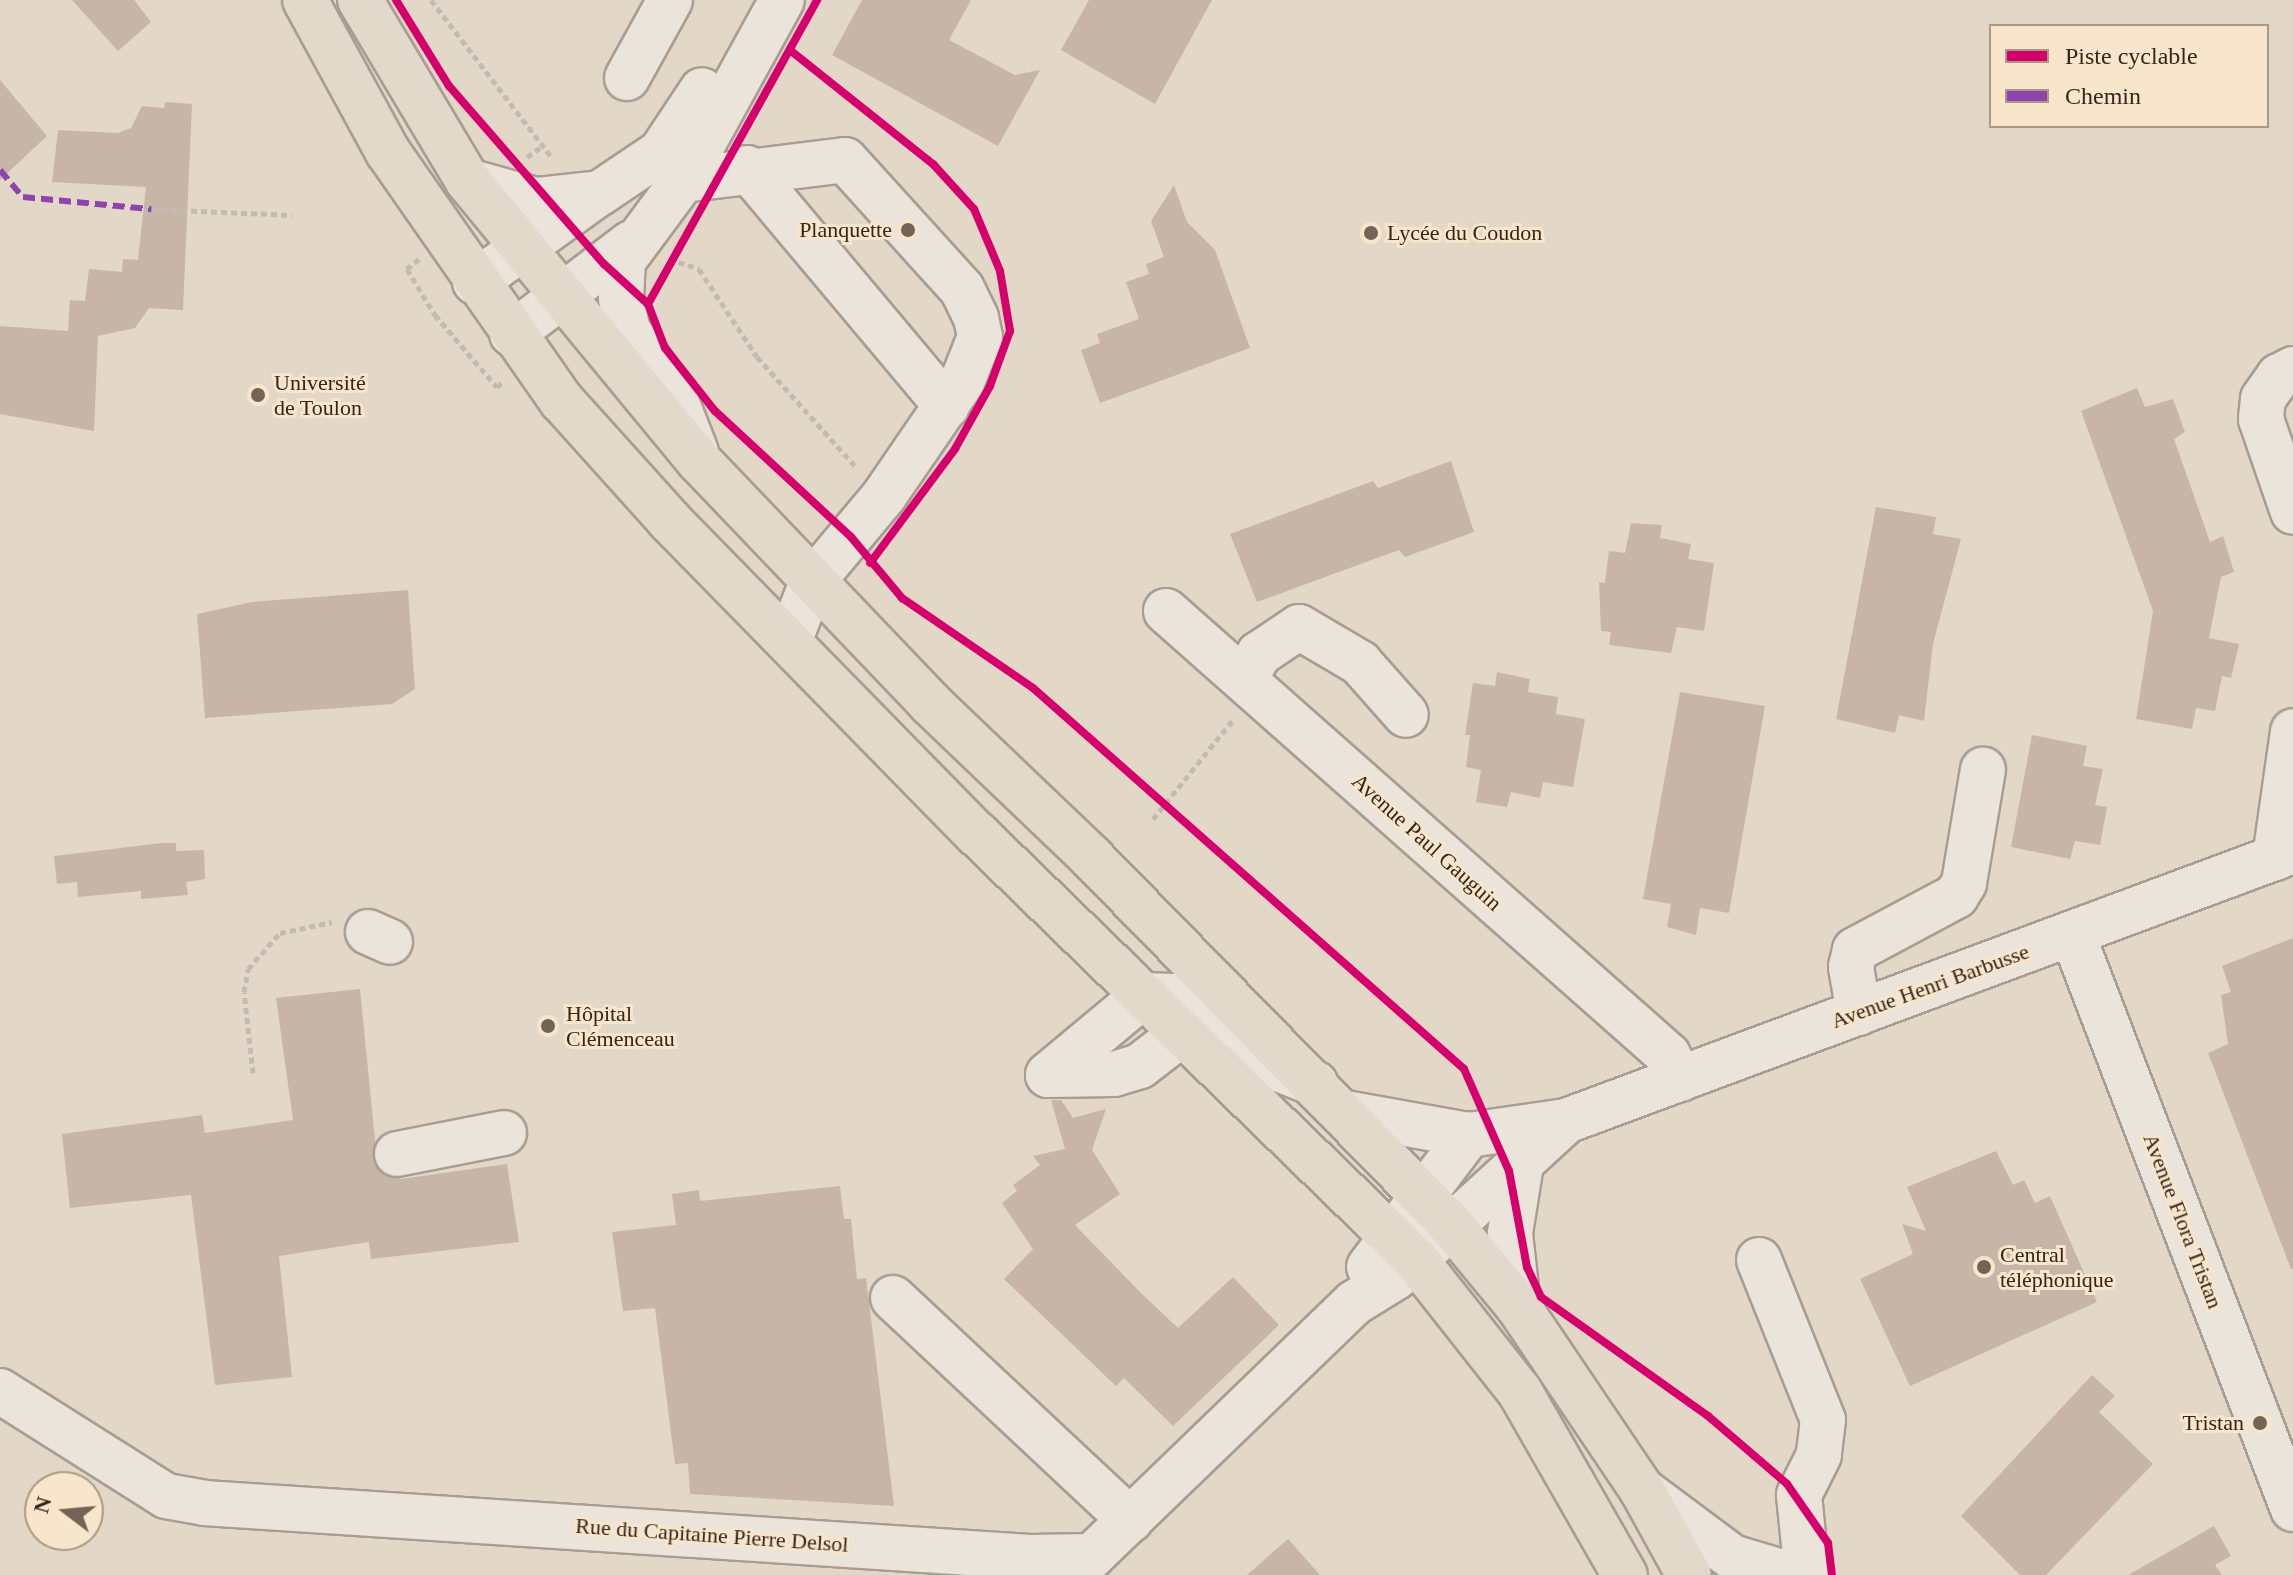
<!DOCTYPE html>
<meta charset="utf-8">
<style>
body{margin:0}
#map{position:relative;width:2293px;height:1575px;overflow:hidden;background:#e3d8c8;font-family:"Times New Roman",serif}
div>[style]{position:absolute}
[style*='--x']{left:calc(var(--x)*1px);top:calc(var(--y)*1px);width:calc(var(--w)*1px);rotate:calc(var(--a)*1deg)}
.building>*{inset:0;background:#c7b5a8}
.path>*{height:5px;margin-top:-2.5px;transform-origin:0;background:repeating-linear-gradient(90deg,#c3bbb1 0 6px,transparent 0 10px)}
.roads{filter:drop-shadow(2px 0 #a89d92) drop-shadow(-2px 0 #a89d92) drop-shadow(0 2px #a89d92) drop-shadow(0 -2px #a89d92)}
.minor>*{height:44px;margin:-22px;padding:0 22px;transform-origin:22px;border-radius:22px;background:#ebe4da}
.major>*{height:44px;margin:-22px;padding:0 22px;transform-origin:22px;border-radius:22px;background:#e3d9cb}
.quiet>*{height:6px;margin-top:-3px;transform-origin:0;background:repeating-linear-gradient(90deg,#8e44ad 0 12px,transparent 0 18px)}
.cycleway>*{height:8px;margin:-4px;padding:0 4px;transform-origin:4px;border-radius:4px;background:#d6006c}
.dots>*{width:22px;height:22px;translate:-50% -50%;box-sizing:border-box;border:4px solid #f7e6cb;border-radius:50%}
span{translate:-50% -50%;white-space:nowrap;text-align:center;line-height:1.15;-webkit-text-stroke:6px #f7e6cb;paint-order:stroke}
.poi-label{font-size:22px;color:#36251a}
.right{translate:-100% -50%;text-align:right}
.left{translate:0 -50%;text-align:left}
.street-label{font-size:22px;color:#36251a}
.legend{position:absolute;left:1989px;top:24px;width:280px;height:104px;box-sizing:border-box;background:#f7e6cb;border:2px solid #aa9984;margin:0;padding:10px 14px;list-style:none;font-size:24px;color:#36251a}
.legend li{display:flex;align-items:center;gap:16px;height:40px}
.legend b{width:40px;border:2px solid #aa9984}
.north{position:absolute;left:24px;top:1471px;width:80px;height:80px;box-sizing:border-box;background:#f7e6cb;border:2px solid #aa9984;border-radius:50%;rotate:286deg;font-size:22px;font-weight:700;line-height:32px;text-align:center;color:#36251a}
.north::after{content:'';display:block;margin:auto;width:28px;height:36px;background:#736457;clip-path:polygon(50% 0,100% 100%,50% 72%,0 100%)}
</style>
<div id="map">
<div class="building">
<i style="clip-path:polygon(72px 0,134px 0,151px 22px,118px 51px)"></i>
<i style="clip-path:polygon(862px 0,971px 0,949px 40px,1015px 75px,1040px 70px,998px 146px,832px 55px)"></i>
<i style="clip-path:polygon(1089px 0,1212px 0,1155px 104px,1061px 50px)"></i>
<i style="clip-path:polygon(0 80px,47px 136px,0 180px)"></i>
<i style="clip-path:polygon(165px 102px,192px 104px,183px 310px,149px 308px,135px 328px,98px 336px,94px 431px,0 414px,0 326px,68px 331px,70px 300px,85px 301px,89px 269px,122px 272px,123px 259px,138px 260px,146px 187px,52px 182px,58px 130px,118px 133px,131px 128px,142px 106px,164px 108px)"></i>
<i style="clip-path:polygon(1174px 185px,1187px 222px,1215px 250px,1250px 348px,1100px 403px,1081px 350px,1100px 343px,1097px 334px,1139px 319px,1126px 282px,1149px 274px,1146px 264px,1164px 257px,1151px 221px)"></i>
<i style="clip-path:polygon(2137px 388px,2145px 407px,2173px 399px,2185px 432px,2174px 439px,2210px 542px,2223px 536px,2234px 572px,2221px 577px,2209px 638px,2239px 644px,2231px 678px,2222px 676px,2215px 711px,2196px 708px,2192px 729px,2136px 719px,2153px 611px,2081px 411px)"></i>
<i style="clip-path:polygon(1451px 461px,1474px 532px,1405px 557px,1399px 550px,1257px 602px,1230px 534px,1373px 481px,1378px 488px)"></i>
<i style="clip-path:polygon(1876px 507px,1936px 517px,1933px 534px,1961px 539px,1933px 644px,1924px 721px,1899px 715px,1895px 733px,1836px 719px)"></i>
<i style="clip-path:polygon(1631px 523px,1662px 525px,1660px 538px,1691px 544px,1688px 559px,1714px 563px,1704px 631px,1677px 627px,1671px 653px,1609px 645px,1611px 632px,1601px 631px,1599px 582px,1605px 583px,1609px 551px,1625px 553px)"></i>
<i style="clip-path:polygon(408px 590px,415px 689px,392px 704px,205px 718px,197px 614px,252px 602px)"></i>
<i style="clip-path:polygon(1497px 672px,1530px 679px,1528px 692px,1558px 697px,1556px 714px,1585px 719px,1573px 787px,1543px 782px,1540px 798px,1511px 792px,1507px 807px,1476px 802px,1481px 770px,1466px 767px,1470px 735px,1465px 735px,1473px 683px,1495px 686px)"></i>
<i style="clip-path:polygon(1680px 692px,1765px 706px,1729px 913px,1700px 908px,1696px 935px,1667px 927px,1671px 904px,1643px 899px)"></i>
<i style="clip-path:polygon(2032px 735px,2087px 746px,2083px 766px,2103px 769px,2095px 805px,2107px 807px,2100px 845px,2075px 841px,2070px 859px,2011px 847px)"></i>
<i style="clip-path:polygon(162px 843px,176px 843px,176px 851px,204px 850px,205px 879px,186px 882px,188px 895px,141px 899px,141px 891px,78px 897px,77px 882px,57px 884px,54px 856px)"></i>
<i style="clip-path:polygon(2293px 938px,2293px 1269px,2291px 1269px,2208px 1053px,2228px 1044px,2221px 995px,2231px 992px,2222px 966px)"></i>
<i style="clip-path:polygon(360px 989px,378px 1170px,401px 1179px,507px 1164px,519px 1242px,371px 1259px,369px 1242px,279px 1256px,292px 1377px,215px 1385px,191px 1195px,70px 1208px,62px 1134px,202px 1115px,205px 1133px,293px 1120px,276px 998px)"></i>
<i style="clip-path:polygon(1051px 1100px,1061px 1100px,1073px 1118px,1106px 1109px,1092px 1150px,1120px 1194px,1075px 1225px,1141px 1293px,1178px 1328px,1233px 1277px,1279px 1325px,1173px 1426px,1124px 1378px,1116px 1386px,1004px 1279px,1033px 1249px,1002px 1203px,1017px 1191px,1013px 1185px,1040px 1165px,1033px 1156px,1065px 1149px)"></i>
<i style="clip-path:polygon(1996px 1151px,2013px 1185px,2024px 1180px,2035px 1203px,2050px 1196px,2097px 1302px,1910px 1386px,1860px 1279px,1913px 1254px,1902px 1224px,1926px 1231px,1907px 1187px)"></i>
<i style="clip-path:polygon(840px 1186px,844px 1219px,851px 1219px,857px 1279px,866px 1278px,894px 1506px,690px 1494px,688px 1463px,675px 1464px,655px 1308px,623px 1311px,612px 1232px,676px 1225px,672px 1194px,699px 1190px,700px 1201px)"></i>
<i style="clip-path:polygon(2092px 1375px,2115px 1396px,2099px 1412px,2153px 1464px,2046px 1575px,2020px 1575px,1961px 1516px)"></i>
<i style="clip-path:polygon(2214px 1526px,2231px 1556px,2215px 1565px,2222px 1575px,2128px 1575px)"></i>
<i style="clip-path:polygon(1288px 1539px,1320px 1575px,1247px 1575px)"></i>
</div>
<div class="path">
<i style="--x:431;--y:0;--w:200;--a:52.5"></i>
<i style="--x:527;--y:157;--w:16;--a:-35"></i>
<i style="--x:151;--y:209;--w:141;--a:2.4"></i>
<i style="--x:419;--y:259;--w:16;--a:140"></i>
<i style="--x:407;--y:269;--w:54;--a:58.7"></i>
<i style="--x:435;--y:315;--w:95;--a:49.3"></i>
<i style="--x:497;--y:387;--w:9;--a:-41"></i>
<i style="--x:669;--y:259;--w:32;--a:18"></i>
<i style="--x:699;--y:269;--w:105;--a:56.6"></i>
<i style="--x:757;--y:357;--w:149;--a:48"></i>
<i style="--x:1153;--y:819;--w:127;--a:-51.1"></i>
<i style="--x:253;--y:1073;--w:81;--a:-96.3"></i>
<i style="--x:244;--y:992;--w:23;--a:-80"></i>
<i style="--x:248;--y:969;--w:48;--a:-48.4"></i>
<i style="--x:280;--y:933;--w:53;--a:-11.9"></i>
</div>
<div class="roads">
<div class="minor">
<i style="--x:627;--y:78;--w:89;--a:-61.1"></i>
<i style="--x:747;--y:168;--w:311;--a:50"></i>
<i style="--x:683;--y:180;--w:163;--a:-7"></i>
<i style="--x:845;--y:160;--w:174;--a:47.8"></i>
<i style="--x:962;--y:289;--w:32;--a:64"></i>
<i style="--x:976;--y:318;--w:19;--a:78"></i>
<i style="--x:980;--y:337;--w:48;--a:111.8"></i>
<i style="--x:962;--y:382;--w:138;--a:124.4"></i>
<i style="--x:884;--y:496;--w:112;--a:129.9"></i>
<i style="--x:812;--y:582;--w:64;--a:111"></i>
<i style="--x:468;--y:181;--w:71;--a:15.6"></i>
<i style="--x:536;--y:200;--w:64;--a:-6.2"></i>
<i style="--x:600;--y:193;--w:73;--a:-33.9"></i>
<i style="--x:661;--y:152;--w:74;--a:-56.5"></i>
<i style="--x:475;--y:282;--w:148;--a:-35.6"></i>
<i style="--x:512;--y:334;--w:150;--a:-37.4"></i>
<i style="--x:2293;--y:369;--w:16;--a:153"></i>
<i style="--x:2279;--y:376;--w:28;--a:125"></i>
<i style="--x:2263;--y:399;--w:20;--a:96"></i>
<i style="--x:2261;--y:419;--w:98;--a:71"></i>
<i style="--x:696;--y:452;--w:63;--a:-111.3"></i>
<i style="--x:673;--y:393;--w:77;--a:-126"></i>
<i style="--x:628;--y:331;--w:33;--a:-102"></i>
<i style="--x:621;--y:299;--w:38;--a:-87"></i>
<i style="--x:623;--y:261;--w:101;--a:-53.5"></i>
<i style="--x:683;--y:180;--w:205;--a:-61.2"></i>
<i style="--x:1166;--y:611;--w:670;--a:41.49"></i>
<i style="--x:1668;--y:1055;--w:27;--a:63"></i>
<i style="--x:1245;--y:680;--w:30;--a:-62"></i>
<i style="--x:1259;--y:654;--w:48;--a:-34"></i>
<i style="--x:1299;--y:627;--w:71;--a:30.5"></i>
<i style="--x:1360;--y:663;--w:69;--a:48.5"></i>
<i style="--x:2275;--y:858;--w:128;--a:-81.9"></i>
<i style="--x:368;--y:932;--w:24;--a:24"></i>
<i style="--x:2072;--y:933;--w:617;--a:69.01"></i>
<i style="--x:1859;--y:1013;--w:47;--a:-99.9"></i>
<i style="--x:1851;--y:967;--w:17;--a:-77"></i>
<i style="--x:1855;--y:950;--w:115;--a:-28.1"></i>
<i style="--x:1956;--y:896;--w:15;--a:-58"></i>
<i style="--x:1964;--y:883;--w:115;--a:-80.5"></i>
<i style="--x:1048;--y:1075;--w:125;--a:-39.8"></i>
<i style="--x:1144;--y:995;--w:36;--a:2"></i>
<i style="--x:1180;--y:996;--w:28;--a:27"></i>
<i style="--x:1205;--y:1009;--w:74;--a:44.5"></i>
<i style="--x:1258;--y:1061;--w:62;--a:21.6"></i>
<i style="--x:1048;--y:1075;--w:66;--a:-0.9"></i>
<i style="--x:1114;--y:1074;--w:27;--a:-17"></i>
<i style="--x:1140;--y:1066;--w:56;--a:-37.7"></i>
<i style="--x:1184;--y:1032;--w:37;--a:-96"></i>
<i style="--x:1345;--y:1113;--w:126;--a:10.1"></i>
<i style="--x:1469;--y:1135;--w:98;--a:-8.2"></i>
<i style="--x:1566;--y:1121;--w:776;--a:-20.37"></i>
<i style="--x:397;--y:1154;--w:109;--a:-11.1"></i>
<i style="--x:1759;--y:1260;--w:172;--a:68.2"></i>
<i style="--x:1823;--y:1420;--w:35;--a:97"></i>
<i style="--x:1819;--y:1455;--w:45;--a:116.6"></i>
<i style="--x:1799;--y:1495;--w:80;--a:84.3"></i>
<i style="--x:1369;--y:1267;--w:166;--a:-52.9"></i>
<i style="--x:893;--y:1298;--w:325;--a:43.1"></i>
<i style="--x:1518;--y:1306;--w:73;--a:-96.3"></i>
<i style="--x:1510;--y:1233;--w:76;--a:-80.9"></i>
<i style="--x:0;--y:1391;--w:196;--a:32.3"></i>
<i style="--x:166;--y:1496;--w:39;--a:10"></i>
<i style="--x:204;--y:1503;--w:828;--a:3.74"></i>
<i style="--x:1030;--y:1557;--w:62;--a:-0.9"></i>
<i style="--x:1092;--y:1556;--w:364;--a:-44"></i>
<i style="--x:1354;--y:1303;--w:49;--a:-31.8"></i>
<i style="--x:1396;--y:1277;--w:231;--a:-42.5"></i>
<i style="--x:1642;--y:1490;--w:112;--a:36.7"></i>
<i style="--x:1732;--y:1557;--w:63;--a:16.7"></i>
</div>
<div class="major">
<i style="--x:305;--y:0;--w:173;--a:61.4"></i>
<i style="--x:388;--y:152;--w:304;--a:55.1"></i>
<i style="--x:562;--y:401;--w:160;--a:48"></i>
<i style="--x:669;--y:520;--w:440;--a:45.6"></i>
<i style="--x:977;--y:834;--w:610;--a:44.14"></i>
<i style="--x:1415;--y:1259;--w:169;--a:51.7"></i>
<i style="--x:1520;--y:1392;--w:211;--a:60.2"></i>
<i style="--x:360;--y:0;--w:211;--a:59.2"></i>
<i style="--x:468;--y:181;--w:363;--a:50.5"></i>
<i style="--x:699;--y:461;--w:335;--a:46.3"></i>
<i style="--x:930;--y:703;--w:223;--a:43.7"></i>
<i style="--x:1091;--y:857;--w:515;--a:45.63"></i>
<i style="--x:1451;--y:1225;--w:105;--a:50.4"></i>
<i style="--x:1518;--y:1306;--w:222;--a:56"></i>
<i style="--x:1642;--y:1490;--w:97;--a:61.1"></i>
</div>
</div>
<div class="quiet">
<i style="--x:0;--y:170;--w:35;--a:50"></i>
<i style="--x:23;--y:197;--w:129;--a:5.4"></i>
</div>
<div class="cycleway">
<i style="--x:396;--y:0;--w:101;--a:58.4"></i>
<i style="--x:449;--y:86;--w:236;--a:49"></i>
<i style="--x:604;--y:264;--w:59;--a:42.3"></i>
<i style="--x:648;--y:304;--w:47;--a:68.9"></i>
<i style="--x:665;--y:348;--w:80;--a:51.6"></i>
<i style="--x:715;--y:411;--w:185;--a:42.8"></i>
<i style="--x:851;--y:537;--w:80;--a:50.1"></i>
<i style="--x:902;--y:598;--w:159;--a:34.5"></i>
<i style="--x:1033;--y:688;--w:575;--a:41.48"></i>
<i style="--x:1464;--y:1069;--w:111;--a:66.2"></i>
<i style="--x:1509;--y:1171;--w:98;--a:79.4"></i>
<i style="--x:1527;--y:1267;--w:33;--a:65"></i>
<i style="--x:1541;--y:1297;--w:205;--a:35.5"></i>
<i style="--x:1708;--y:1416;--w:104;--a:40.7"></i>
<i style="--x:1787;--y:1484;--w:72;--a:55.2"></i>
<i style="--x:1828;--y:1543;--w:32;--a:83"></i>
<i style="--x:790;--y:50;--w:183;--a:38.6"></i>
<i style="--x:933;--y:164;--w:61;--a:47.7"></i>
<i style="--x:974;--y:209;--w:67;--a:67.2"></i>
<i style="--x:1000;--y:271;--w:61;--a:80.5"></i>
<i style="--x:1010;--y:331;--w:59;--a:110"></i>
<i style="--x:990;--y:386;--w:72;--a:119.1"></i>
<i style="--x:955;--y:449;--w:142;--a:126.7"></i>
<i style="--x:648;--y:304;--w:348;--a:-60.9"></i>
</div>
<div class="dots">
<i style="left:908px;top:230px;background:#736457"></i>
<i style="left:1371px;top:233px;background:#736457"></i>
<i style="left:258px;top:395px;background:#736457"></i>
<i style="left:548px;top:1026px;background:#736457"></i>
<i style="left:1984px;top:1267px;background:#736457"></i>
<i style="left:2260px;top:1423px;background:#736457"></i>
</div>
<div class="poi-label">
<span class="right" style="left:892px;top:230px">Planquette</span>
<span class="left" style="left:1387px;top:233px">Lycée du Coudon</span>
<span class="left" style="left:274px;top:395px">Université<br>de Toulon</span>
<span class="left" style="left:566px;top:1026px">Hôpital<br>Clémenceau</span>
<span class="left" style="left:2000px;top:1267px">Central<br>téléphonique</span>
<span class="right" style="left:2244px;top:1423px">Tristan</span>
</div>
<div class="street-label">
<span style="left:1427px;top:842px;rotate:42deg">Avenue Paul Gauguin</span>
<span style="left:1930px;top:986px;rotate:-20deg">Avenue Henri Barbusse</span>
<span style="left:2183px;top:1221px;rotate:69deg">Avenue Flora Tristan</span>
<span style="left:712px;top:1535px;rotate:4deg">Rue du Capitaine Pierre Delsol</span>
</div>
<ul class="legend">
<li><b style="height:10px;background:#d6006c"></b>Piste cyclable</li>
<li><b style="height:10px;background:#8e44ad"></b>Chemin</li>
</ul>
<div class="north">N</div>
</div>
